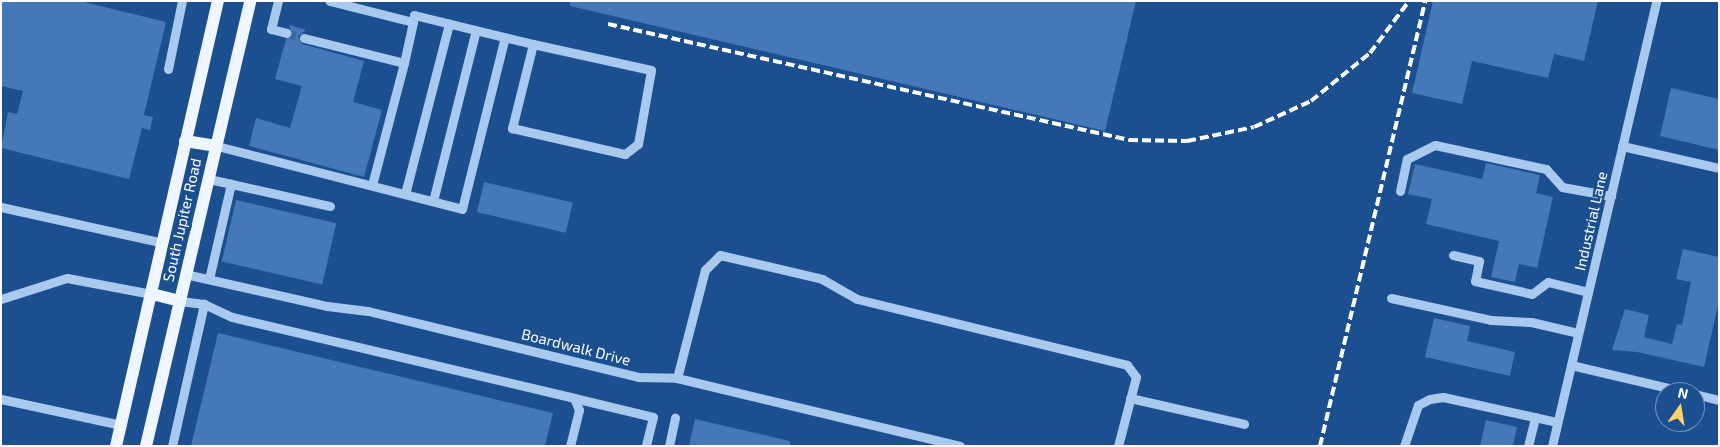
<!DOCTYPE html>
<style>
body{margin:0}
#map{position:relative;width:1720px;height:447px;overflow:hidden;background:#1b4f8f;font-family:"Exo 2",sans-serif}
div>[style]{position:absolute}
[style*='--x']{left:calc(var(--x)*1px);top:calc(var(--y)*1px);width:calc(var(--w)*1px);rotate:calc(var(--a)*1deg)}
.building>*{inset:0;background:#4478b7;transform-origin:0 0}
.minor-tunnel>*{height:9px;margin-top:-4.5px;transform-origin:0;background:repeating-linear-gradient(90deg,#3d69a0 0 9px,transparent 0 13.5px)}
.minor>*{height:9px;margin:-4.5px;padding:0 4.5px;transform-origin:4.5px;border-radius:4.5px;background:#a9c9ee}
.major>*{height:12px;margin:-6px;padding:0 6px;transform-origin:6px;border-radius:6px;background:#f0f6ff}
.rail>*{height:4px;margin-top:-2px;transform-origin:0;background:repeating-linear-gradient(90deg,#fff 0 9px,transparent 0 13px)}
span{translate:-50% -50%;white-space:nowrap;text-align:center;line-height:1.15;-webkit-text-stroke:5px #1b4f8f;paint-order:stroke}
.street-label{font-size:15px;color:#fff}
.frame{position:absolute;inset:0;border:2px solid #fff;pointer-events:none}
.north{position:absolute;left:1655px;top:382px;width:50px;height:50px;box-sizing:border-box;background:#1b4f8f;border:1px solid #7695bc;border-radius:50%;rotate:13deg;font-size:14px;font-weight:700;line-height:20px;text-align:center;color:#fff}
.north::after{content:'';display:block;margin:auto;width:18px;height:22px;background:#ffd166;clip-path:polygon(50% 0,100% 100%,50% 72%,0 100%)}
</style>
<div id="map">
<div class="building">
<i style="clip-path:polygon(1px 1px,80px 1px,166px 22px,144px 115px,153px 117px,150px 130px,142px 128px,129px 179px,1px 148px,8px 112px,17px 114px,23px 91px,1px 86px)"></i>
<i style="clip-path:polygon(570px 1px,1136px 1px,1105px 131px,570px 6px)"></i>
<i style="clip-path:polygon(1433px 1px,1598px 1px,1584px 61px,1554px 54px,1548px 78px,1472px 61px,1462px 104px,1412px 93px)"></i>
<i style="clip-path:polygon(289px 25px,306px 30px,298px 36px,302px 44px,364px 61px,353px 102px,382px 110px,364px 177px,249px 146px,256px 118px,290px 128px,302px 86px,275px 79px,286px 39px,293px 35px)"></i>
<i style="clip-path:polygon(1671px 88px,1719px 99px,1719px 150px,1660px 136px)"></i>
<i style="clip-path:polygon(1486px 163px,1540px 175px,1536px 193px,1553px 197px,1537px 268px,1519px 264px,1515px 282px,1491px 277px,1499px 241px,1426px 224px,1432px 199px,1408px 194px,1415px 164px,1482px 179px)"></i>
<i style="left:484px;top:182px;width:91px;height:31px;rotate:13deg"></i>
<i style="left:236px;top:200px;width:103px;height:63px;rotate:13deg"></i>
<i style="clip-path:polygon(1683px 249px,1719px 257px,1719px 301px,1704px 367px,1637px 352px,1612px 350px,1625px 309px,1649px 315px,1644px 337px,1672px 344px,1677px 324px,1682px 325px,1691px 282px,1676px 279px)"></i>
<i style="clip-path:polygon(1434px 318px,1470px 326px,1467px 341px,1515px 352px,1510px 376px,1425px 357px)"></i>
<i style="clip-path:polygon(218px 333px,553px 413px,545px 446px,191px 446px)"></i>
<i style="clip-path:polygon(695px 419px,790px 441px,790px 446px,689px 446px)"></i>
<i style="clip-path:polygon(1486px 420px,1517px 427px,1513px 446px,1480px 446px)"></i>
</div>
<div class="minor-tunnel">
<i style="--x:287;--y:33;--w:18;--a:16"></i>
</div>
<div class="minor">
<i style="--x:278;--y:1;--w:29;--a:104"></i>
<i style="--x:271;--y:29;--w:16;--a:14"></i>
<i style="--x:413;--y:22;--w:7;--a:-82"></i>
<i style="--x:414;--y:15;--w:122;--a:13.7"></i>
<i style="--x:533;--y:44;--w:87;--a:104"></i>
<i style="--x:512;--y:128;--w:116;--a:13"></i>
<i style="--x:625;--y:154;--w:16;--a:-38"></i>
<i style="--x:638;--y:144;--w:75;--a:-80"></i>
<i style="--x:651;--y:70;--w:121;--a:-167.6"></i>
<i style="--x:304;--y:38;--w:103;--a:14"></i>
<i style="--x:404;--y:63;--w:42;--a:-77.6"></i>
<i style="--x:413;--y:22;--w:86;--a:-165.8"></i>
<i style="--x:168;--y:69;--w:69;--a:-78.4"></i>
<i style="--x:217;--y:146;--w:253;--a:14.4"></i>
<i style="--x:462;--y:209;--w:177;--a:-76"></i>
<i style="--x:1622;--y:146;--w:99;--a:12.8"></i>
<i style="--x:209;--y:179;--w:124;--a:12.6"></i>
<i style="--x:372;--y:185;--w:126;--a:-75.3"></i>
<i style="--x:1400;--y:191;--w:33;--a:-78"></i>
<i style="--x:1407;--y:159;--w:31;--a:-27"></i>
<i style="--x:1435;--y:145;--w:114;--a:12.2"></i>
<i style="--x:1546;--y:169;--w:24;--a:48"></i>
<i style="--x:1562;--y:187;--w:50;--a:10.4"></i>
<i style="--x:405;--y:194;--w:176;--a:-75.5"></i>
<i style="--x:433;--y:201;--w:176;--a:-75.9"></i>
<i style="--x:1;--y:207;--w:166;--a:12.5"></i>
<i style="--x:1453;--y:255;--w:27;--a:13"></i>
<i style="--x:1479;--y:261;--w:20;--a:101"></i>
<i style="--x:1475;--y:281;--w:58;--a:12.8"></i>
<i style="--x:1532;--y:294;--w:20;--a:-37"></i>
<i style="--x:1548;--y:282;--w:41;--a:14"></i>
<i style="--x:185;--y:274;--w:146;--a:12.7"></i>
<i style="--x:327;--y:306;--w:41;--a:7"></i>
<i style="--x:368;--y:311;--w:278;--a:13.7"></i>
<i style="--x:638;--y:377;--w:39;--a:1"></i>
<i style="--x:677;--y:378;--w:291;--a:13.5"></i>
<i style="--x:209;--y:279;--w:98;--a:-77"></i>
<i style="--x:1391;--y:298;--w:102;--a:12.4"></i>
<i style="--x:1491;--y:320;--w:40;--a:2.9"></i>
<i style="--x:1531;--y:322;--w:48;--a:13.2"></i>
<i style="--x:1;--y:299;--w:69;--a:-17.7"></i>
<i style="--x:67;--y:278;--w:86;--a:10.7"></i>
<i style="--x:180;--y:301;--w:24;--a:7"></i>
<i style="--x:204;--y:304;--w:31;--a:25"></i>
<i style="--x:232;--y:317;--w:351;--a:13.3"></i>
<i style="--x:574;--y:398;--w:13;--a:67"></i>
<i style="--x:579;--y:410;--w:37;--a:104"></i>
<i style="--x:1571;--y:365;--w:117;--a:13.3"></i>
<i style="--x:677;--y:378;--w:112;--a:-75.5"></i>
<i style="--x:705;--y:270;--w:21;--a:-45"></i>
<i style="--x:720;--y:255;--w:105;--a:13.2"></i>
<i style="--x:822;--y:279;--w:40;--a:29.7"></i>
<i style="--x:857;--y:299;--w:278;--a:13.7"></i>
<i style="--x:1127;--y:365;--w:15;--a:53"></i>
<i style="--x:1136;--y:377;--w:71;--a:104.6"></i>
<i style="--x:1695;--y:394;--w:25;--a:14"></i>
<i style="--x:574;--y:398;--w:81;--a:13.5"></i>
<i style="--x:653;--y:417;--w:30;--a:104"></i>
<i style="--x:1130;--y:398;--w:117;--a:12.8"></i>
<i style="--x:1;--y:399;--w:123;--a:12.2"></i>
<i style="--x:172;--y:446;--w:146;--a:-77.3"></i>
<i style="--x:669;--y:446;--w:29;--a:-78"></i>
<i style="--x:1404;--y:446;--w:43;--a:-71.1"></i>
<i style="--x:1418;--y:405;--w:13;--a:-27"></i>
<i style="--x:1430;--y:399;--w:13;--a:-9"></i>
<i style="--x:1443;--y:397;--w:117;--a:12.4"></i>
<i style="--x:1528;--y:446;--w:30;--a:-76"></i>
<i style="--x:1552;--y:446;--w:457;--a:-76.8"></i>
</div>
<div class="major">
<i style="--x:185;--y:141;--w:32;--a:9"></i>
<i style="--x:152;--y:294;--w:29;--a:14"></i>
<i style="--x:116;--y:446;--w:457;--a:-77.1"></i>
<i style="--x:146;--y:446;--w:457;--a:-76.8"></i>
</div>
<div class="rail">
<i style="--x:608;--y:24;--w:534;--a:12.55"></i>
<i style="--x:1129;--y:140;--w:58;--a:1"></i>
<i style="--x:1187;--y:141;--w:68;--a:-11.8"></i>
<i style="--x:1254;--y:127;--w:63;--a:-24.5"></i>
<i style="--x:1311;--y:101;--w:76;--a:-39.1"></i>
<i style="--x:1370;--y:53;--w:65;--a:-53.1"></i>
<i style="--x:1320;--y:446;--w:457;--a:-76.7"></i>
</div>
<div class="street-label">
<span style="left:182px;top:220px;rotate:-77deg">South Jupiter Road</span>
<span style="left:1591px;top:221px;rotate:-77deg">Industrial Lane</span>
<span style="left:576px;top:347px;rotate:14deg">Boardwalk Drive</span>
</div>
<div class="frame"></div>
<div class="north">N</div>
</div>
